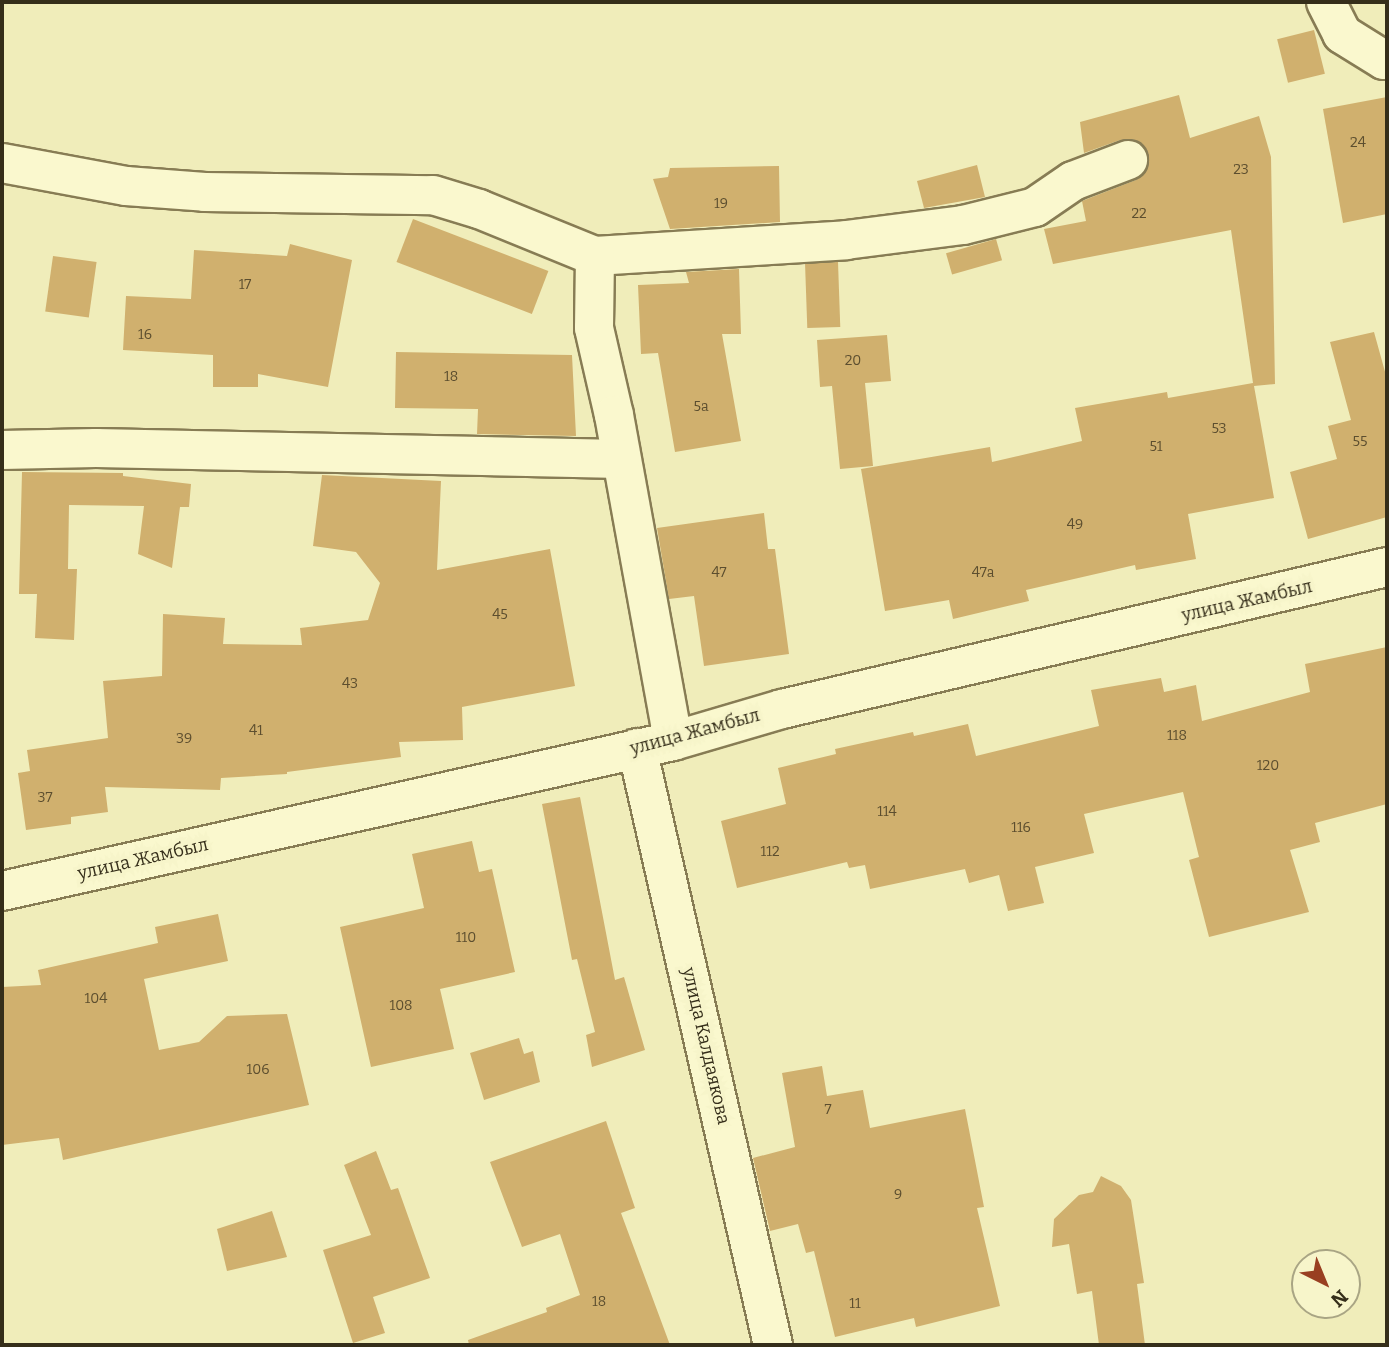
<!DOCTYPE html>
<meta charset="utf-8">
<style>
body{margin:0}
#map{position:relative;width:1389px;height:1347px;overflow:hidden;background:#f0edba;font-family:Bitter,serif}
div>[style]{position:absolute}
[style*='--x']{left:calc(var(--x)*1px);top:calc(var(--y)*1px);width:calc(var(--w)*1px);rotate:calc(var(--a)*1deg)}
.building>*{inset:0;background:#d0b06e;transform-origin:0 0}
.roads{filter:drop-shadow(2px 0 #877c54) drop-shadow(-2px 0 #877c54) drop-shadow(0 2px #877c54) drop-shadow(0 -2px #877c54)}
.minor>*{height:38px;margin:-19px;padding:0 19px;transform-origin:19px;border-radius:19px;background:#faf8ce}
span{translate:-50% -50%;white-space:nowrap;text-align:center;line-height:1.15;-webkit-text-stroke:7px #f7f5ca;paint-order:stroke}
.number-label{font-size:14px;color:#5c4e2f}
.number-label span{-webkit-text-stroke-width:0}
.street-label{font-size:18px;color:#352e1a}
.frame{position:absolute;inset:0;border:4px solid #352e1a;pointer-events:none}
.north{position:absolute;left:1291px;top:1249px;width:70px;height:70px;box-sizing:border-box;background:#f7f5ca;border:2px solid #a9a584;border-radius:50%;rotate:137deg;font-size:19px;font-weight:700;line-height:28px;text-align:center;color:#352e1a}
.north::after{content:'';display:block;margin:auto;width:24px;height:32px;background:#993f21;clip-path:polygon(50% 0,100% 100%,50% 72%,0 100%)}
</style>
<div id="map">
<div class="building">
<i style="left:1314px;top:30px;width:45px;height:38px;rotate:76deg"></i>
<i style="clip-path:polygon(1179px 95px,1190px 138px,1259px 116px,1271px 157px,1275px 384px,1254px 386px,1274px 498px,1188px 514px,1196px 559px,1136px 570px,1135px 565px,1026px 590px,1029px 601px,953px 619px,949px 600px,885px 611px,861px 469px,990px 447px,992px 462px,1082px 441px,1075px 408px,1167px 392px,1168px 398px,1253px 383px,1231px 230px,1053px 264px,1044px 229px,1086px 221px,1082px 201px,1136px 180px,1144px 174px,1149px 164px,1148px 152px,1141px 143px,1132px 139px,1120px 140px,1084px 153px,1080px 122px)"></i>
<i style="clip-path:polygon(1387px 97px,1387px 214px,1343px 223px,1323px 109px)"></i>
<i style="clip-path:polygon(977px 165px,985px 197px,924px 208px,917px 181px)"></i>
<i style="clip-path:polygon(779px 166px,780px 222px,670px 229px,653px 179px,668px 177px,670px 168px)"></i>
<i style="left:413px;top:219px;width:145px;height:46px;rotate:21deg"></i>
<i style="left:996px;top:239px;width:22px;height:52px;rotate:74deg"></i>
<i style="clip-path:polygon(290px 244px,352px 260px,328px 387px,258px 374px,258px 387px,213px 387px,213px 355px,123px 350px,126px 296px,191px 299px,194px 250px,287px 256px)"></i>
<i style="left:53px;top:256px;width:44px;height:56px;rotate:8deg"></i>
<i style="left:838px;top:262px;width:65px;height:33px;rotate:88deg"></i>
<i style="clip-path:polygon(739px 269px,741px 334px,722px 334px,741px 441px,675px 452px,658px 353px,641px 354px,638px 285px,689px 283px,686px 272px)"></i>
<i style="clip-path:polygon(1374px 332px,1387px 379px,1387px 517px,1308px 539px,1290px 472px,1337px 459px,1328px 426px,1351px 420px,1330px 342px)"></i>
<i style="clip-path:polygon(887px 335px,891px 381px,865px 383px,873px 466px,840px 469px,832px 386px,820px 387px,817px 340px)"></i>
<i style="clip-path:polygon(396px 352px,572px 355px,576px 436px,477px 434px,478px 409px,395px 408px)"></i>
<i style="clip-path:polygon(22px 472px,123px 473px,123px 476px,191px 484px,189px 507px,180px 507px,172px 568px,138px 554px,144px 506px,69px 505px,68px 569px,77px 569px,74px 640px,35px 638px,37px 594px,19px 594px)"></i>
<i style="clip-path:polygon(322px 475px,441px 481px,437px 570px,550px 549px,575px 686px,462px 707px,463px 740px,399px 742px,401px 757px,287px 772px,287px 774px,221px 778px,220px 790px,105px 787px,108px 812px,71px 817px,71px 824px,26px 830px,18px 773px,30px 771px,27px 750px,108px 738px,103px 681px,162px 676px,163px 614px,225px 618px,223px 644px,302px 645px,300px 628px,368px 620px,380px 583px,356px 552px,313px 546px)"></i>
<i style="clip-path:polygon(764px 513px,768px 549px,775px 549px,789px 654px,704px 666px,694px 596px,669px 599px,657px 528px)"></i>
<i style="clip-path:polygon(1387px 647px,1387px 804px,1315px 823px,1320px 842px,1290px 850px,1309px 912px,1209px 937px,1189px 860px,1199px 857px,1183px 792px,1084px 814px,1094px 853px,1035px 867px,1044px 903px,1008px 911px,999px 875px,969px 883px,965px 869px,870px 889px,865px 865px,849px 868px,847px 862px,737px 888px,721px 821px,786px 804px,778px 768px,836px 754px,835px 749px,913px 732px,914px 736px,968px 724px,976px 756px,1099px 726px,1091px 690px,1161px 678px,1164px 692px,1196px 685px,1202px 721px,1310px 692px,1305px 664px)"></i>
<i style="clip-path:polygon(580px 797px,615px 980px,624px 977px,645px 1050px,592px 1067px,586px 1035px,595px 1032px,577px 959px,572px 960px,542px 804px)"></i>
<i style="clip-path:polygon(472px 841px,479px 872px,492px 869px,515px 972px,440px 989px,454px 1049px,371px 1067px,340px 927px,424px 908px,412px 854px)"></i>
<i style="clip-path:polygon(218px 914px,228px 961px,144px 979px,159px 1050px,199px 1042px,227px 1016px,287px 1014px,309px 1105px,63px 1160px,59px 1138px,2px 1145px,2px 987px,41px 985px,38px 970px,158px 943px,155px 927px)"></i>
<i style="clip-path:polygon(519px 1038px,524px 1054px,533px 1051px,540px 1082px,484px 1100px,470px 1053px)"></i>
<i style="clip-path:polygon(822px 1066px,827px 1096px,863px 1090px,870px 1128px,965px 1109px,984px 1207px,977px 1208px,1000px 1306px,916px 1327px,914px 1318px,835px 1337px,814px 1251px,806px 1253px,798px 1224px,770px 1231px,753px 1158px,795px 1147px,782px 1073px)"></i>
<i style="clip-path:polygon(606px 1121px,635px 1208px,621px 1213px,670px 1345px,469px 1345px,468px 1340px,547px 1312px,546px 1308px,580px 1295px,560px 1234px,522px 1247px,490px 1162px)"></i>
<i style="clip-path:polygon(376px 1151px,391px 1190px,398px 1188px,430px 1278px,373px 1297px,385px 1333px,353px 1343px,323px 1250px,371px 1235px,344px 1165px)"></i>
<i style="clip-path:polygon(1101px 1176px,1121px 1186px,1131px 1200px,1144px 1283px,1137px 1284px,1145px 1345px,1099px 1345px,1092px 1291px,1077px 1294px,1069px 1244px,1052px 1247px,1054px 1219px,1079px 1195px,1093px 1192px)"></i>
<i style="clip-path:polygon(272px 1211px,287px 1257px,227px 1271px,217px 1229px)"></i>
</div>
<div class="roads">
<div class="minor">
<i style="--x:1326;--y:2;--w:36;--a:63"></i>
<i style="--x:1342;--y:34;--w:49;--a:31.8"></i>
<i style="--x:1384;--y:60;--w:3;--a:-18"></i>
<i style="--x:2;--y:163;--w:126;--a:10.5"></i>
<i style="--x:126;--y:186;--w:79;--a:4.3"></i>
<i style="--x:205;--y:192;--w:228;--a:0.8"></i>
<i style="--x:433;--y:195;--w:48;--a:16.9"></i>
<i style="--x:479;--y:209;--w:125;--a:22.1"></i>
<i style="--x:595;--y:256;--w:252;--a:-3.6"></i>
<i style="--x:846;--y:240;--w:118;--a:-7.3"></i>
<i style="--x:963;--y:225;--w:74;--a:-14"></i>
<i style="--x:1035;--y:207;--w:46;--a:-34.4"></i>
<i style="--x:1073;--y:181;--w:59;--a:-20.9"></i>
<i style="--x:595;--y:256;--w:72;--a:90.8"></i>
<i style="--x:594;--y:328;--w:89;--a:77.1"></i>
<i style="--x:614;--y:415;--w:331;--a:79.7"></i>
<i style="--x:2;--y:450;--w:94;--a:-1.2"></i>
<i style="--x:96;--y:448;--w:525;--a:1.2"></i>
<i style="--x:637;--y:748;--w:612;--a:77.17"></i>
<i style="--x:2;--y:891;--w:688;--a:-12.6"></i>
<i style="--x:673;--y:741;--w:114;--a:-16.4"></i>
<i style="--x:782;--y:709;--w:621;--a:-13.21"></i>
</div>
</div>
<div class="number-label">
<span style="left:1358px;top:143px">24</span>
<span style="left:1241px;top:170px">23</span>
<span style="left:721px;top:204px">19</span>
<span style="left:1139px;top:214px">22</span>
<span style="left:245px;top:285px">17</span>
<span style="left:145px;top:335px">16</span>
<span style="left:853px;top:361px">20</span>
<span style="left:451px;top:377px">18</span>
<span style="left:701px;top:407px">5а</span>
<span style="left:1219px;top:429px">53</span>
<span style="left:1360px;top:442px">55</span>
<span style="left:1156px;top:447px">51</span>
<span style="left:1075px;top:525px">49</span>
<span style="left:719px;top:573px">47</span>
<span style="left:983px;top:573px">47а</span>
<span style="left:500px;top:615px">45</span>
<span style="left:350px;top:684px">43</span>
<span style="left:256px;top:731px">41</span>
<span style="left:1177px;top:736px">118</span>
<span style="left:184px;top:739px">39</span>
<span style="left:1268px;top:766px">120</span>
<span style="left:45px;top:798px">37</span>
<span style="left:887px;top:812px">114</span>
<span style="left:1021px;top:828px">116</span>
<span style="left:770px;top:852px">112</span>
<span style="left:466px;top:938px">110</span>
<span style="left:96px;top:999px">104</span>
<span style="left:401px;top:1006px">108</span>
<span style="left:258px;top:1070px">106</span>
<span style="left:828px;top:1110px">7</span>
<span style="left:898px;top:1195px">9</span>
<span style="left:599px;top:1302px">18</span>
<span style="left:855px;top:1304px">11</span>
</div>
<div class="street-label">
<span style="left:1247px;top:601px;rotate:-13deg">улица Жамбыл</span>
<span style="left:695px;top:732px;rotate:-15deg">улица Жамбыл</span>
<span style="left:143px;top:859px;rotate:-13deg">улица Жамбыл</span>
<span style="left:706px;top:1046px;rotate:77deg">улица Калдаякова</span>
</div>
<div class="frame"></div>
<div class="north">N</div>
</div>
